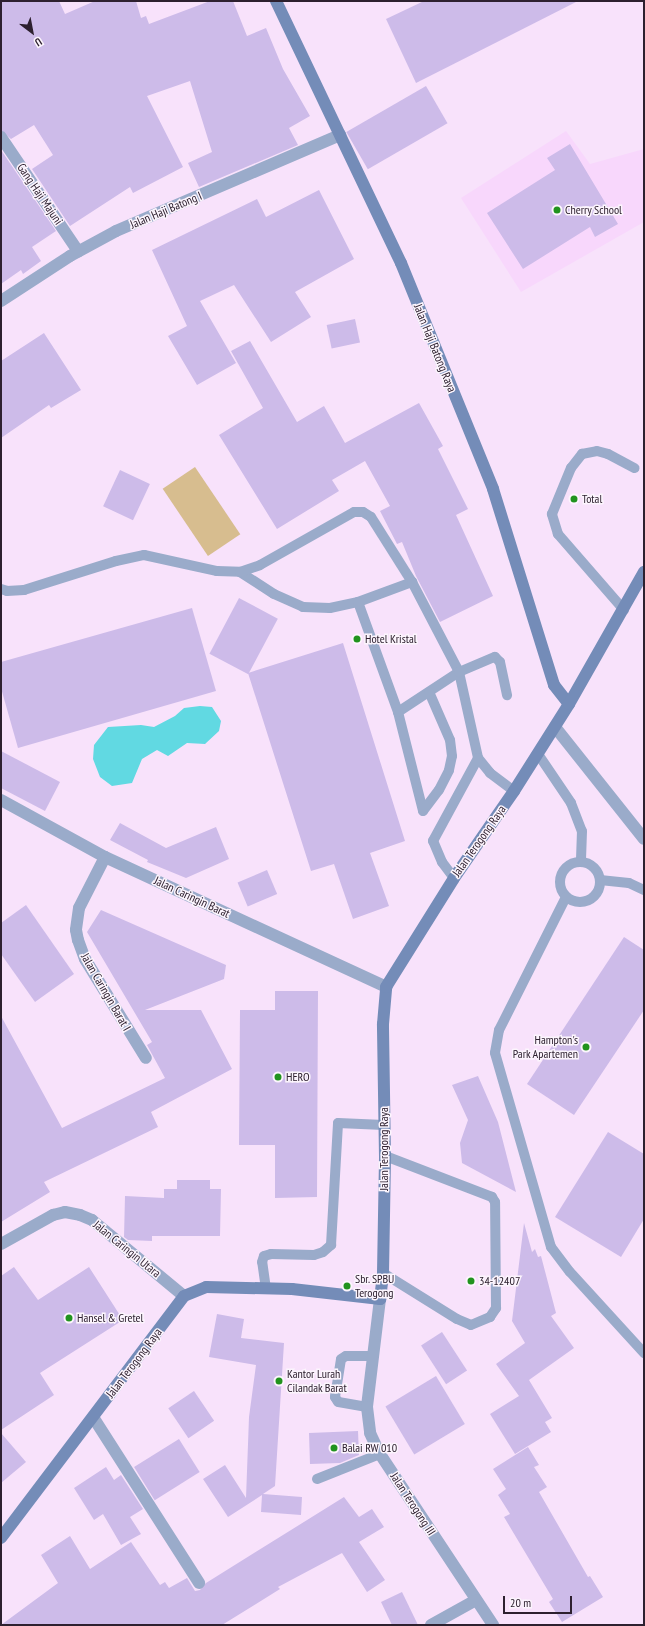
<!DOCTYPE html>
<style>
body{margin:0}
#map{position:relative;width:645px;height:1626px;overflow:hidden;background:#f8e2fb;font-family:"PT Sans Narrow",sans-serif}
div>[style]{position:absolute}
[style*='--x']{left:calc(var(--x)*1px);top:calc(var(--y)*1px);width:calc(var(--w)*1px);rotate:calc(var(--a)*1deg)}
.built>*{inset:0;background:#f8d7fc}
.green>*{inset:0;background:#d7bd8f;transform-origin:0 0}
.water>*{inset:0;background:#61d9e2}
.building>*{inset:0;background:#cdbbe9;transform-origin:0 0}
.lane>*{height:10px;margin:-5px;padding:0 5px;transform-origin:5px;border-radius:5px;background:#9aabca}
.lane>.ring{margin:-5px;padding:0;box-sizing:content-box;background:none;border:10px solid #9aabca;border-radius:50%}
.street>*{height:12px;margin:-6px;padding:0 6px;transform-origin:6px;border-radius:6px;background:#9aabca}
.secondary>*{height:12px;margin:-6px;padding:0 6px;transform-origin:6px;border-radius:6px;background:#748cb8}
.dots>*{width:11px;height:11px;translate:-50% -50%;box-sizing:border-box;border:2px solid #fcf5fd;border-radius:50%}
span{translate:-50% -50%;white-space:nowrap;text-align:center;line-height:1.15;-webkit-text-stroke:3px #fcf5fd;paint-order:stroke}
.street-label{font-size:12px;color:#2d202f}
.poi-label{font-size:12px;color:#2d202f}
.left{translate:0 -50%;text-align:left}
.right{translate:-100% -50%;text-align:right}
.frame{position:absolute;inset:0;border:2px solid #2d202f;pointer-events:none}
.north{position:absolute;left:12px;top:12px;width:40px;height:40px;-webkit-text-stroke:3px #fcf5fd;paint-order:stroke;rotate:148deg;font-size:11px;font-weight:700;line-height:16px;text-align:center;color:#2d202f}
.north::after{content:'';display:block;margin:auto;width:14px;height:18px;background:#2d202f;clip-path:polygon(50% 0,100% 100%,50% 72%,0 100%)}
.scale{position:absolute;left:503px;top:1596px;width:69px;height:18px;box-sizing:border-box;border:2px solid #2d202f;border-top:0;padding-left:5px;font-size:12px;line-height:14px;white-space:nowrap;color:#2d202f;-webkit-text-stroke:3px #fcf5fd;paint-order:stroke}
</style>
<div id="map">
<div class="built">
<i style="clip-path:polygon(566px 131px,590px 164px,644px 149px,644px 222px,521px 292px,461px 198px)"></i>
</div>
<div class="green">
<i style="left:195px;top:467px;width:81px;height:39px;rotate:56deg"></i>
</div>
<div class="water">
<i style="clip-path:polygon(200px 706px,212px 707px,221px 721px,219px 731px,205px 744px,187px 743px,168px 756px,157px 750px,142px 759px,132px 783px,112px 786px,100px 777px,93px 759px,94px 745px,108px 727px,141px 725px,154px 727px,175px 716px,184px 708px)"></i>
</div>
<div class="building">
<i style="clip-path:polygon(1px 1px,59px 1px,65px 14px,95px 1px,136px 1px,141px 18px,146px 16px,149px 24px,210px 1px,233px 1px,247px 36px,266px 28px,283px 69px,310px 116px,289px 128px,298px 145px,199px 187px,188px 163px,212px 152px,190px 81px,147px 96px,183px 167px,133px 193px,130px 187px,70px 226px,32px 169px,53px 155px,34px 125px,11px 139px,1px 130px)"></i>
<i style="clip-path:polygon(424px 1px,578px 1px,416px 83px,386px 19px)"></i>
<i style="left:426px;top:86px;width:43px;height:92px;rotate:60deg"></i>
<i style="clip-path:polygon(570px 144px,618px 224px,595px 237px,590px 227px,523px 269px,487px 213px,555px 170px,547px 158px)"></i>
<i style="clip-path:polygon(1px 150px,56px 231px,32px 247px,41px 261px,23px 274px,21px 270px,1px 284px)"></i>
<i style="clip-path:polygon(319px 190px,354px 259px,295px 292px,311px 317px,271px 342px,234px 285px,200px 301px,236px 363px,197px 385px,168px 336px,187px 326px,152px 250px,257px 199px,266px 217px)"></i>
<i style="left:355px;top:319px;width:24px;height:29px;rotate:78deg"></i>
<i style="clip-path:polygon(44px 333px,81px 390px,51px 408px,49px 405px,1px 438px,1px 361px)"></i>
<i style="clip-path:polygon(250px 341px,297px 422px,324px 406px,345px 443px,419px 403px,443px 446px,438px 449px,468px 509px,456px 515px,493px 596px,440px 622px,416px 576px,402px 542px,397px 544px,380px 511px,390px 506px,365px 461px,332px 480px,339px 491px,277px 529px,219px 435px,263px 408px,231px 351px)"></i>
<i style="left:120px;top:470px;width:33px;height:40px;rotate:25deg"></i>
<i style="left:239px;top:598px;width:44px;height:63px;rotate:28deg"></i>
<i style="clip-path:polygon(192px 608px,216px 691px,18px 748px,1px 688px,1px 662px)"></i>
<i style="clip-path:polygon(343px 643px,405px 841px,370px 853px,389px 906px,353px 919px,334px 864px,311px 871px,248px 673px)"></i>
<i style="clip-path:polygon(1px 751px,60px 782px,45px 811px,1px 788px)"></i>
<i style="clip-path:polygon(120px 823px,166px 848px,216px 827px,229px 859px,186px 878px,147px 862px,148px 860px,110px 840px)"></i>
<i style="left:267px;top:870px;width:26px;height:32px;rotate:67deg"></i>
<i style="clip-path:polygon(26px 905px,74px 974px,35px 1002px,1px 954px,1px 923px)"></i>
<i style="clip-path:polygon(101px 910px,226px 965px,224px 979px,145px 1010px,201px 1010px,232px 1069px,151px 1112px,158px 1127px,44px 1182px,50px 1192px,1px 1222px,1px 1016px,62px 1128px,165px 1078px,147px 1045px,152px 1042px,87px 932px)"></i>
<i style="clip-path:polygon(624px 937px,644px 950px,644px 1010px,574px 1115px,527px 1084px)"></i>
<i style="clip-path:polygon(275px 991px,318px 991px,317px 1197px,275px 1198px,275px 1145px,239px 1145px,240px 1010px,275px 1010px)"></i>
<i style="clip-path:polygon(478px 1076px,498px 1122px,516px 1192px,462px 1163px,460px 1143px,468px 1120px,452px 1085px)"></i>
<i style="clip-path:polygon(608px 1132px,644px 1154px,644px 1219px,621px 1257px,555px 1217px)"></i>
<i style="clip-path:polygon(177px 1180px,210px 1180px,210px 1189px,221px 1189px,220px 1236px,152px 1236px,152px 1241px,128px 1240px,124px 1237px,125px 1196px,164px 1198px,164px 1189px,177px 1189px)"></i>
<i style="clip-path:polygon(524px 1223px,532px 1252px,535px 1249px,538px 1257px,541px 1256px,556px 1313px,551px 1316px,574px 1348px,529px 1380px,552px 1418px,545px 1422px,551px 1432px,515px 1454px,490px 1414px,519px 1396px,496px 1364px,525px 1343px,512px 1321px)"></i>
<i style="clip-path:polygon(14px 1267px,38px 1300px,89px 1267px,123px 1320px,40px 1373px,54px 1395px,1px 1430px,1px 1276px)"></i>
<i style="clip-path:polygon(217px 1314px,244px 1319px,241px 1338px,284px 1343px,275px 1486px,263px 1494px,302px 1497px,301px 1515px,261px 1512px,262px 1495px,228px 1517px,203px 1479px,225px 1465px,246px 1498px,249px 1417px,256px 1365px,209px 1357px)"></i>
<i style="left:442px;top:1332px;width:46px;height:25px;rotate:57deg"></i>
<i style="left:436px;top:1376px;width:56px;height:59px;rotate:59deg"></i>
<i style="left:194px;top:1391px;width:36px;height:31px;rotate:56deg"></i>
<i style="clip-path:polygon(358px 1431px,359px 1455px,340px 1463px,310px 1464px,309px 1433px)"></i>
<i style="clip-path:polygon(1px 1433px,26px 1462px,1px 1483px)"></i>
<i style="left:179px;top:1439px;width:39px;height:53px;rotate:58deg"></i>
<i style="clip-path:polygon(528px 1447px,539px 1465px,534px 1467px,547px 1487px,539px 1492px,588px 1577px,590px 1576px,603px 1597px,562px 1622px,549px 1602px,553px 1599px,504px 1517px,510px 1514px,498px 1495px,506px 1489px,493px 1469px)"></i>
<i style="clip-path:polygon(106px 1467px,114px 1480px,121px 1475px,143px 1509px,130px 1517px,141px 1534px,121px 1545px,103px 1514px,94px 1520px,74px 1488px)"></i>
<i style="clip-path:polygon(344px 1497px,359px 1517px,372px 1509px,384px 1527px,359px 1542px,385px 1580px,367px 1592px,342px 1553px,278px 1587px,280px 1589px,222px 1625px,1px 1625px,58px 1583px,41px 1555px,70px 1536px,90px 1569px,131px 1542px,160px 1585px,165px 1582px,169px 1588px,187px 1578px,195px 1591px,200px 1590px,206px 1583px)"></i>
<i style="clip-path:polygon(402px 1592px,418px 1625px,392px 1625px,381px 1602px)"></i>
</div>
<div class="lane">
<i style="--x:240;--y:572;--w:40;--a:32.9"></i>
<i style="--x:274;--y:594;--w:32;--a:24"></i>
<i style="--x:303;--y:607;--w:27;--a:2"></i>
<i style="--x:330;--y:608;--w:29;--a:-12"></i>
<i style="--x:358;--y:602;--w:58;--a:-20.3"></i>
<i style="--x:1;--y:589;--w:6;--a:18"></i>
<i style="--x:7;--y:591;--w:17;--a:-3"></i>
<i style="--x:24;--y:590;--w:96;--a:-17.5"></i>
<i style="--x:116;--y:561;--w:29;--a:-12"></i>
<i style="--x:144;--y:555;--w:75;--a:12.4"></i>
<i style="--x:217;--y:571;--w:23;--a:2"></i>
<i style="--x:240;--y:572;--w:21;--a:-19"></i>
<i style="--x:260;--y:565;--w:108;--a:-29.4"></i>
<i style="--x:354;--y:512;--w:9;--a:0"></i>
<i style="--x:363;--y:512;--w:9;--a:32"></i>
<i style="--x:371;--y:517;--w:77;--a:57.8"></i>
<i style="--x:412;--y:582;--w:102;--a:62.4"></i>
<i style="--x:459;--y:672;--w:88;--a:77.5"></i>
<i style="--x:478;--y:758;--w:19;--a:51"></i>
<i style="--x:490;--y:773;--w:30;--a:37"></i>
<i style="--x:358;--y:602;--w:117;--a:70"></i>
<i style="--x:398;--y:712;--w:102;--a:75.8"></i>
<i style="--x:624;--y:610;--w:101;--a:-131"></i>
<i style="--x:558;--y:534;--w:21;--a:-107"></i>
<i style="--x:552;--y:514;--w:50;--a:-67.6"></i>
<i style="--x:571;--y:468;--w:18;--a:-52"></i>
<i style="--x:582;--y:454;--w:15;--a:-11"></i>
<i style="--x:597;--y:451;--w:11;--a:15"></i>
<i style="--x:608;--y:454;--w:30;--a:28"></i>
<i style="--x:398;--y:712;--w:73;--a:-33.3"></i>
<i style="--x:459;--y:672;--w:39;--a:-23"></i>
<i style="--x:495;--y:657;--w:7;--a:45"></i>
<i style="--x:500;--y:662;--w:34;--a:78"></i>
<i style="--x:538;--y:754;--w:59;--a:56"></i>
<i style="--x:571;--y:803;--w:30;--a:69"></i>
<i style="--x:582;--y:831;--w:31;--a:92"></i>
<i style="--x:423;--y:811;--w:26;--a:-53"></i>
<i style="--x:439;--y:790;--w:22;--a:-63"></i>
<i style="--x:449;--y:770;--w:14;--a:-78"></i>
<i style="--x:452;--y:756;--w:16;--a:-97"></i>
<i style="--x:450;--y:740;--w:52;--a:-113.6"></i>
<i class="ring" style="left:560px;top:862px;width:30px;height:30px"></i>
<i style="--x:454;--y:878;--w:20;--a:-127"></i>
<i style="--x:442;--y:862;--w:23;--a:-113"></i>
<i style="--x:433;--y:841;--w:94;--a:-61.5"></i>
<i style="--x:600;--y:880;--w:29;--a:6"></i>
<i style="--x:629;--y:883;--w:17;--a:25"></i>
<i style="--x:566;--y:897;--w:149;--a:116.7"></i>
<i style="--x:499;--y:1030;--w:23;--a:100"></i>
<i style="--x:495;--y:1053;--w:202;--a:73.9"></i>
<i style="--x:551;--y:1247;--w:31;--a:53"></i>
<i style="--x:570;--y:1272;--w:110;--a:47.6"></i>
<i style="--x:383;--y:1273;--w:87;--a:31.9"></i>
<i style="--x:457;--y:1319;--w:15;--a:23"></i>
<i style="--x:471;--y:1325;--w:21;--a:-23"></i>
<i style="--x:490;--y:1317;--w:11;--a:-56"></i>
<i style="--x:496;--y:1308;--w:106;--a:-90.5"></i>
<i style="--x:495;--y:1202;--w:6;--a:-121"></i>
<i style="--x:492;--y:1197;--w:115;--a:-159"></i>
<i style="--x:266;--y:1289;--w:27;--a:-98"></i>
<i style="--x:262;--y:1262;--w:6;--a:-72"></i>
<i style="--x:264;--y:1256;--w:7;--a:-16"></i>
<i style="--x:271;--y:1254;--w:43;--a:1.3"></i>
<i style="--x:314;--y:1255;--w:9;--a:-18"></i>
<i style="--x:323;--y:1252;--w:11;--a:-41"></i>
<i style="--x:331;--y:1245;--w:122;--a:-86.7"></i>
<i style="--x:338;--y:1123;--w:46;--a:2.5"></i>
<i style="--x:367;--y:1407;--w:29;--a:-170"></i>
<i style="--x:338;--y:1402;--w:6;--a:-121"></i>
<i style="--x:335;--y:1397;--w:38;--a:-81"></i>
<i style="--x:341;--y:1359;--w:6;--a:-31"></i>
<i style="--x:346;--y:1356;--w:27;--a:0"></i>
<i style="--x:317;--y:1479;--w:68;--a:-21.6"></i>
</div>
<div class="street">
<i style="--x:1;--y:137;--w:138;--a:56"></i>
<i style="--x:1;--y:301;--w:82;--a:-33.1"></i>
<i style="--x:70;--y:256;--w:52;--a:-28.5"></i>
<i style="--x:116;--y:231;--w:244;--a:-23.2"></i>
<i style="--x:555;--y:727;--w:143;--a:51.5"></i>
<i style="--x:1;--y:800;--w:119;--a:28.7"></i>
<i style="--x:105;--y:857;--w:310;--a:24.8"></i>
<i style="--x:105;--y:857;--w:57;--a:117"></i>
<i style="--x:79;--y:908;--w:22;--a:98"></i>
<i style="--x:76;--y:930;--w:10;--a:79"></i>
<i style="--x:78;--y:940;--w:20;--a:70"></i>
<i style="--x:85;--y:959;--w:116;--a:58.4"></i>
<i style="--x:1;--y:1244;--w:60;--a:-29.1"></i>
<i style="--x:53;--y:1215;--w:12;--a:-14"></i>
<i style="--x:65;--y:1212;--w:15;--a:11"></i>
<i style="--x:80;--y:1215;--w:13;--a:23"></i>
<i style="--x:92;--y:1220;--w:119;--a:39.6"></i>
<i style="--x:380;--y:1299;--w:109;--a:96.9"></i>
<i style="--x:367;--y:1407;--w:26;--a:83"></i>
<i style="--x:370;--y:1433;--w:23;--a:65"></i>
<i style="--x:380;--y:1454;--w:205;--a:56.5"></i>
<i style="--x:93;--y:1417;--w:197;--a:57.4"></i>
<i style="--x:431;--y:1625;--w:51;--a:-29.1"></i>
</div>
<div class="secondary">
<i style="--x:276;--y:1;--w:290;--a:64.5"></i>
<i style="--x:401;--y:263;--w:244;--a:67.8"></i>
<i style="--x:493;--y:489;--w:205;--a:72.7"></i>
<i style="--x:554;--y:685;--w:24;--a:52"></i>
<i style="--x:1;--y:1538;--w:303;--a:-52.9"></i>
<i style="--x:184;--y:1296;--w:24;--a:-22"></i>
<i style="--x:206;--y:1287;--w:86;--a:1.3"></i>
<i style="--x:292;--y:1289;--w:89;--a:6.5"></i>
<i style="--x:380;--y:1299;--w:26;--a:-83"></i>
<i style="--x:383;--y:1273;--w:117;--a:-89"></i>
<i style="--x:385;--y:1156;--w:132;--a:-90.9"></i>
<i style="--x:383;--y:1024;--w:37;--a:-85"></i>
<i style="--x:386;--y:987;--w:128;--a:-58"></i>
<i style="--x:454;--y:878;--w:106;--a:-55.4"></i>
<i style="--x:514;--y:791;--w:103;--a:-57.7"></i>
<i style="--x:569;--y:704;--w:152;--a:-60.4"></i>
</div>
<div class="dots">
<i style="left:557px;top:210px;background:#21931e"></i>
<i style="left:574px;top:499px;background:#21931e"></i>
<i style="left:357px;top:639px;background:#21931e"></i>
<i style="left:586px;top:1047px;background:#21931e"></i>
<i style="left:278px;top:1077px;background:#21931e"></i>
<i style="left:471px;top:1281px;background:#21931e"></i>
<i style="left:347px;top:1286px;background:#21931e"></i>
<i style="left:69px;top:1318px;background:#21931e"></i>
<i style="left:279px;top:1381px;background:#21931e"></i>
<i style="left:334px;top:1448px;background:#21931e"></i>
</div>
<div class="street-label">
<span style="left:40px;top:194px;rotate:56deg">Gang Haji Majuni</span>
<span style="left:166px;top:210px;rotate:-23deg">Jalan Haji Batong I</span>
<span style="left:435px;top:348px;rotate:68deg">Jalan Haji Batong Raya</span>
<span style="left:479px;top:841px;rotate:-55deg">Jalan Terogong Raya</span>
<span style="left:192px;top:897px;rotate:25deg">Jalan Caringin Barat</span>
<span style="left:106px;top:992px;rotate:60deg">Jalan Caringin Barat I</span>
<span style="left:384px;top:1149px;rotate:-90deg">Jalan Terogong Raya</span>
<span style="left:127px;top:1249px;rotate:39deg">Jalan Caringin Utara</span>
<span style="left:134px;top:1363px;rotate:-53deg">Jalan Terogong Raya</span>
<span style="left:413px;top:1504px;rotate:57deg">Jalan Terogong III</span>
</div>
<div class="poi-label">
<span class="left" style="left:565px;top:210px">Cherry School</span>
<span class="left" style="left:582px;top:499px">Total</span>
<span class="left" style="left:365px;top:639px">Hotel Kristal</span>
<span class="right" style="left:578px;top:1047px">Hampton's<br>Park Apartemen</span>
<span class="left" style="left:286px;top:1077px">HERO</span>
<span class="left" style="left:355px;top:1286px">Sbr. SPBU<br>Terogong</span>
<span class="left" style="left:479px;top:1281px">34-12407</span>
<span class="left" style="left:77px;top:1318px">Hansel &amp; Gretel</span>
<span class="left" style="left:287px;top:1381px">Kantor Lurah<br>Cilandak Barat</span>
<span class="left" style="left:342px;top:1448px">Balai RW 010</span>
</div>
<div class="frame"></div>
<div class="north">U</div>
<div class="scale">20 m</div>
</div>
